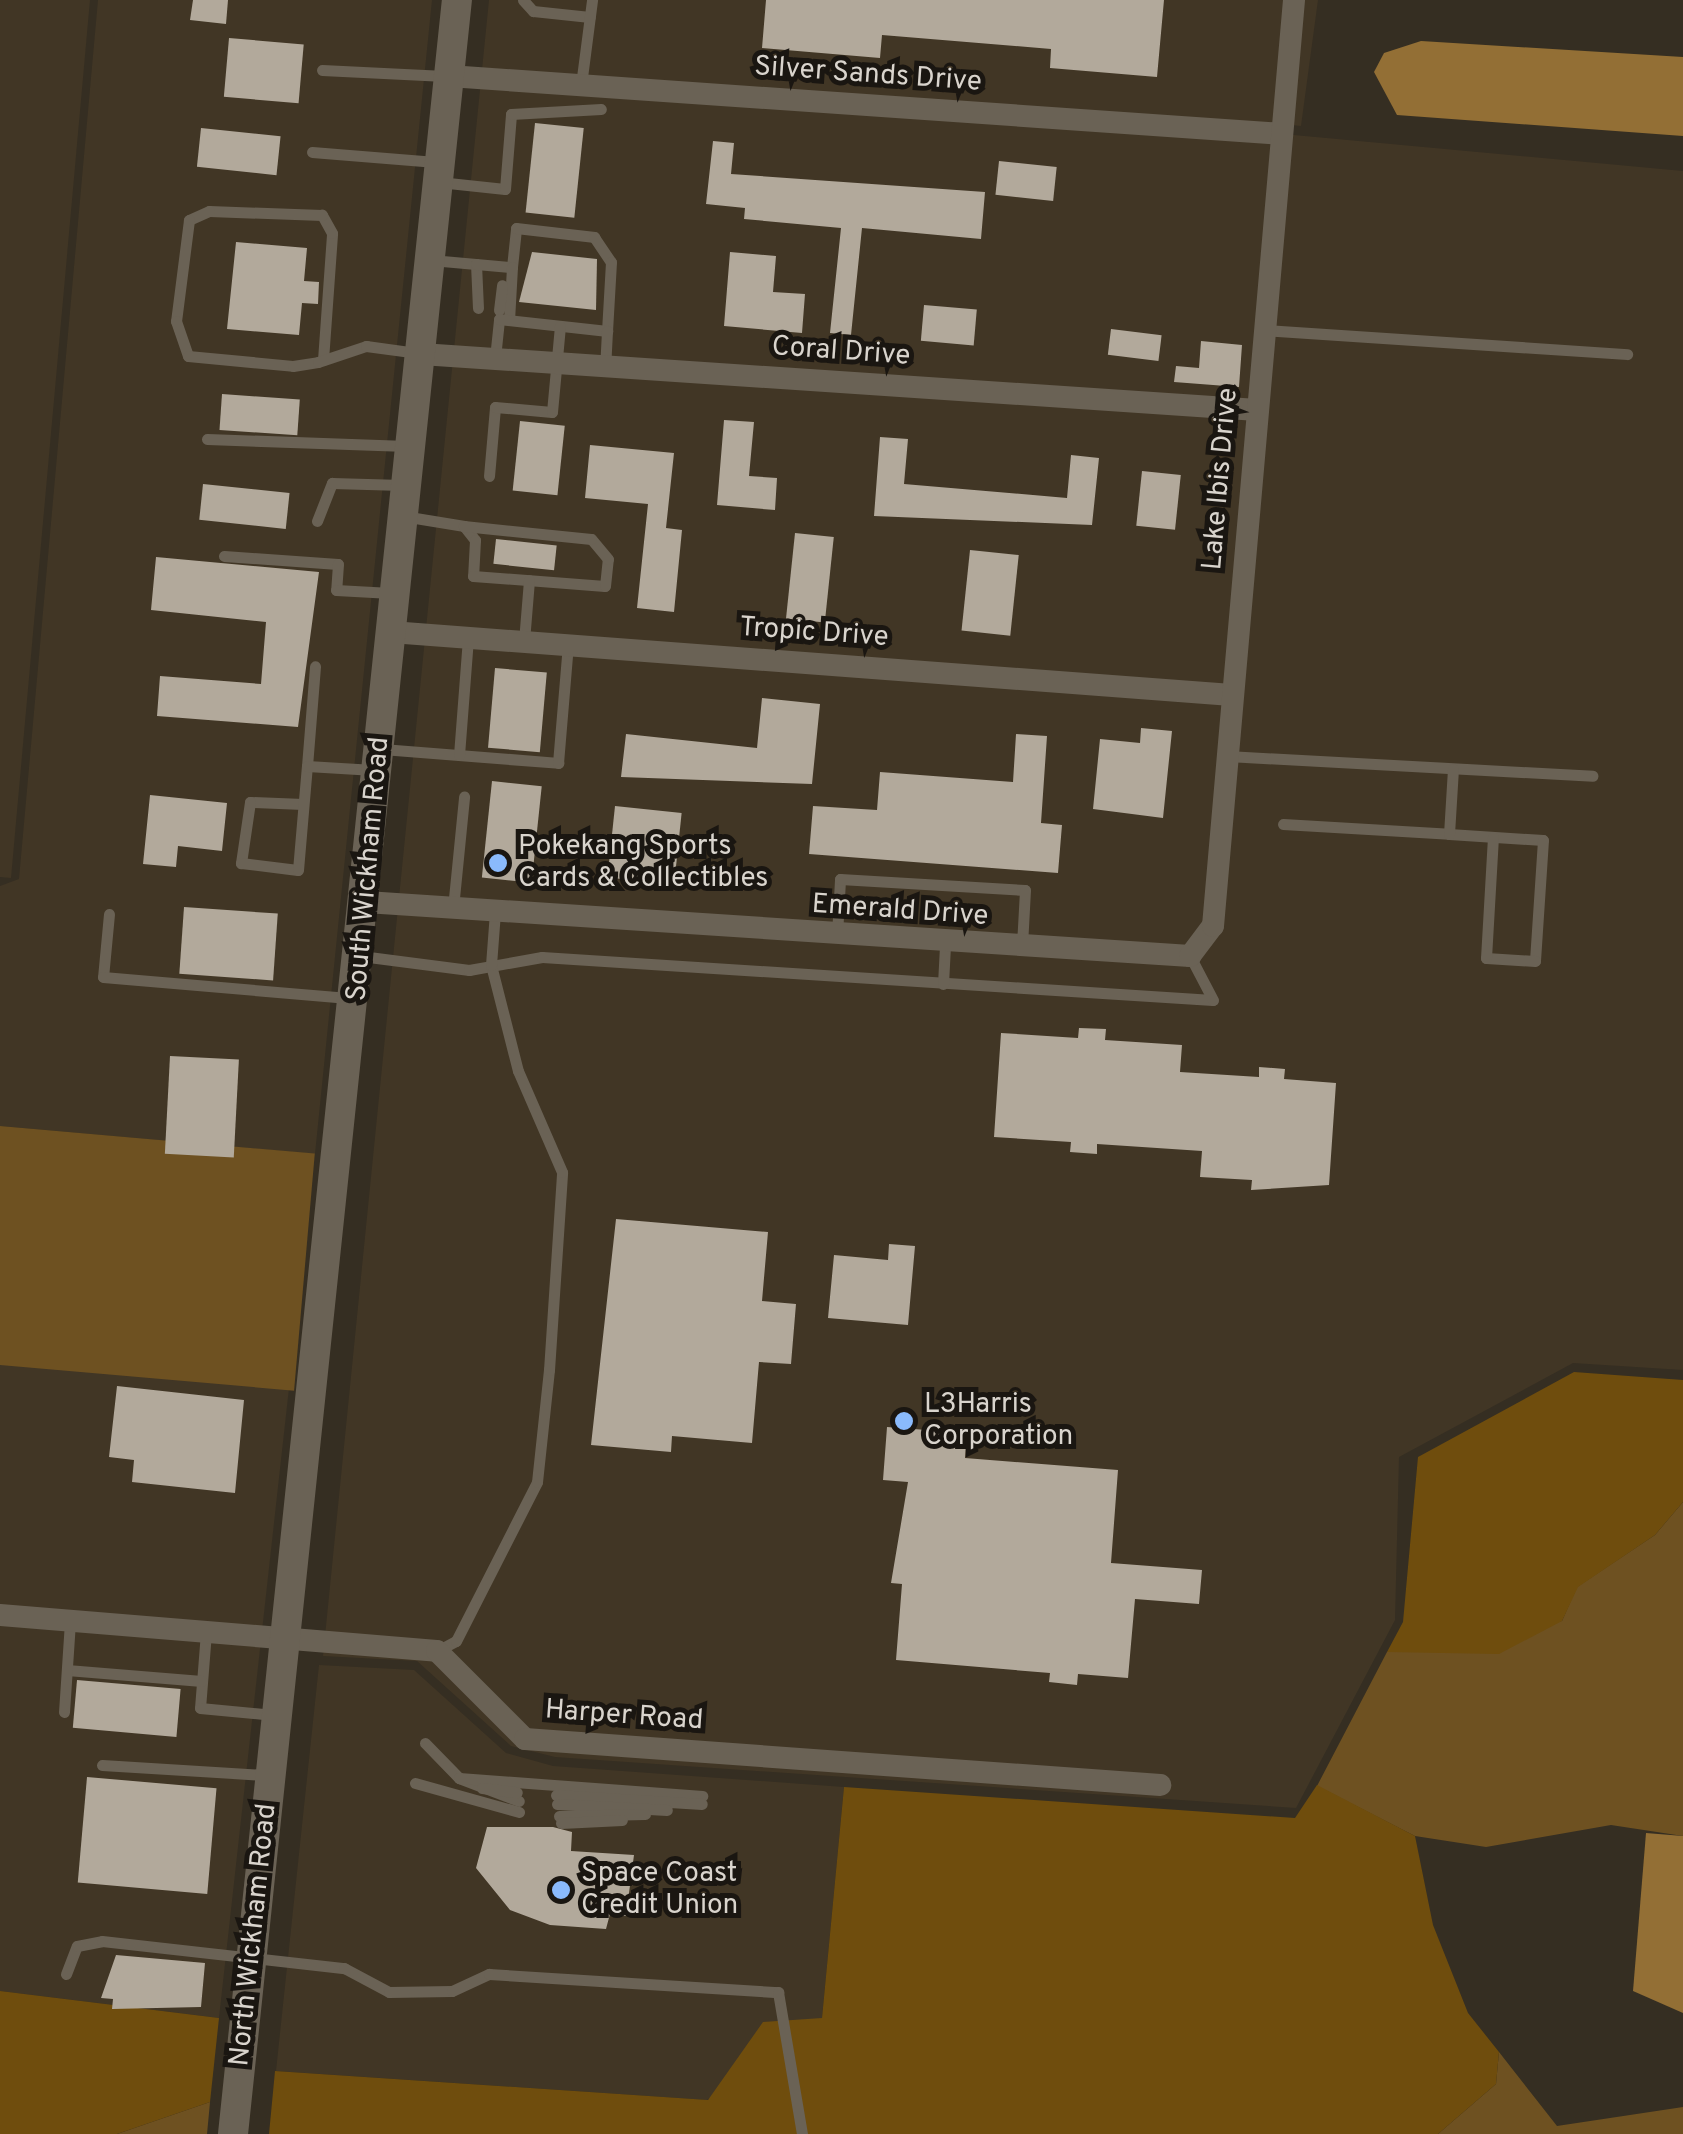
<!DOCTYPE html>
<style>
body{margin:0}
#map{position:relative;width:1683px;height:2134px;overflow:hidden;background:#352e22;font-family:Overpass,sans-serif}
div>[style]{position:absolute}
[style*='--x']{left:calc(var(--x)*1px);top:calc(var(--y)*1px);width:calc(var(--w)*1px);rotate:calc(var(--a)*1deg)}
.built>*{inset:0;background:#413625}
.green>*{inset:0;background:#6e5121;transform-origin:0 0}
.forest>*{inset:0;background:#6f4d0d}
.water>*{inset:0;background:#936f35}
.building>*{inset:0;background:#b2a99b;transform-origin:0 0}
.lane>*{height:11px;margin:-5.5px;padding:0 5.5px;transform-origin:5.5px;border-radius:5.5px;background:#6a6255}
.street>*{height:22px;margin:-11px;padding:0 11px;transform-origin:11px;border-radius:11px;background:#6a6255}
.secondary>*{height:30px;margin:-15px;padding:0 15px;transform-origin:15px;border-radius:15px;background:#6a6255}
.dots>*{width:28px;height:28px;translate:-50% -50%;box-sizing:border-box;border:5px solid #1a1611;border-radius:50%}
span{translate:-50% -50%;white-space:nowrap;text-align:center;line-height:1.15;-webkit-text-stroke:10px #1a1611;paint-order:stroke}
.street-label{font-size:28px;color:#d9d4cd}
.poi-label{font-size:28px;color:#d9d4cd}
.left{translate:0 -50%;text-align:left}
</style>
<div id="map">
<div class="built">
<i style="clip-path:polygon(0 0,90px 0,11px 878px,0 877px)"></i>
<i style="clip-path:polygon(98px 0,432px 0,315px 1154px,0 1126px,0 886px,19px 879px)"></i>
<i style="clip-path:polygon(489px 0,1294px 0,1283px 134px,1683px 171px,1683px 1370px,1573px 1363px,1399px 1457px,1395px 1620px,1296px 1808px,555px 1757px,511px 1746px,417px 1661px,323px 1656px)"></i>
<i style="clip-path:polygon(1303px 0,1318px 0,1301px 126px,1291px 125px)"></i>
<i style="clip-path:polygon(0 1364px,289px 1388px,219px 2018px,0 1991px)"></i>
<i style="clip-path:polygon(319px 1665px,414px 1670px,506px 1753px,553px 1766px,844px 1787px,822px 2018px,707px 2100px,276px 2071px)"></i>
</div>
<div class="green">
<i style="left:0;top:1126px;width:316px;height:238px;rotate:5deg"></i>
<i style="clip-path:polygon(1683px 1502px,1683px 1836px,1611px 1825px,1486px 1847px,1415px 1836px,1317px 1786px,1387px 1652px,1562px 1621px,1577px 1587px,1655px 1535px)"></i>
<i style="clip-path:polygon(1499px 2052px,1557px 2126px,1683px 2107px,1683px 2134px,1438px 2134px,1496px 2084px)"></i>
<i style="clip-path:polygon(210px 2102px,207px 2134px,117px 2134px)"></i>
</div>
<div class="forest">
<i style="clip-path:polygon(1574px 1372px,1683px 1380px,1683px 1502px,1655px 1535px,1578px 1587px,1562px 1621px,1499px 1654px,1387px 1652px,1403px 1622px,1418px 1457px)"></i>
<i style="clip-path:polygon(1317px 1785px,1415px 1836px,1433px 1925px,1468px 2013px,1499px 2052px,1496px 2084px,1438px 2134px,269px 2134px,275px 2071px,708px 2100px,763px 2022px,822px 2018px,844px 1787px,1295px 1818px)"></i>
<i style="clip-path:polygon(0 1991px,219px 2018px,210px 2102px,117px 2134px,0 2134px)"></i>
</div>
<div class="water">
<i style="clip-path:polygon(1421px 41px,1683px 57px,1683px 136px,1397px 115px,1374px 72px,1384px 53px)"></i>
<i style="clip-path:polygon(1646px 1833px,1683px 1836px,1683px 2013px,1633px 1991px)"></i>
</div>
<div class="building">
<i style="clip-path:polygon(193px 0,228px 0,226px 24px,190px 20px)"></i>
<i style="clip-path:polygon(766px 0,1164px 0,1157px 77px,1050px 68px,1051px 49px,882px 35px,880px 58px,762px 48px)"></i>
<i style="left:229px;top:38px;width:75px;height:59px;rotate:5deg"></i>
<i style="left:535px;top:123px;width:49px;height:90px;rotate:6deg"></i>
<i style="left:201px;top:128px;width:80px;height:39px;rotate:6deg"></i>
<i style="clip-path:polygon(713px 141px,734px 143px,731px 174px,985px 192px,981px 239px,862px 228px,851px 335px,830px 333px,841px 228px,744px 219px,745px 208px,706px 204px)"></i>
<i style="left:999px;top:161px;width:58px;height:34px;rotate:6deg"></i>
<i style="clip-path:polygon(236px 242px,307px 248px,304px 281px,319px 282px,318px 304px,302px 303px,299px 335px,227px 329px)"></i>
<i style="clip-path:polygon(532px 252px,597px 259px,596px 310px,519px 302px)"></i>
<i style="clip-path:polygon(730px 252px,776px 256px,773px 292px,805px 294px,802px 333px,724px 326px)"></i>
<i style="left:924px;top:305px;width:53px;height:36px;rotate:5deg"></i>
<i style="left:1111px;top:329px;width:51px;height:26px;rotate:7deg"></i>
<i style="clip-path:polygon(1201px 341px,1242px 345px,1239px 387px,1174px 382px,1176px 366px,1199px 368px)"></i>
<i style="left:222px;top:394px;width:78px;height:36px;rotate:4deg"></i>
<i style="clip-path:polygon(724px 420px,754px 422px,749px 476px,777px 478px,775px 510px,717px 505px)"></i>
<i style="left:520px;top:421px;width:45px;height:70px;rotate:6deg"></i>
<i style="clip-path:polygon(880px 437px,908px 439px,904px 484px,1067px 498px,1071px 455px,1099px 458px,1092px 525px,874px 516px)"></i>
<i style="clip-path:polygon(590px 445px,674px 453px,666px 528px,682px 530px,674px 612px,637px 608px,648px 504px,585px 498px)"></i>
<i style="left:1142px;top:471px;width:39px;height:55px;rotate:6deg"></i>
<i style="left:203px;top:484px;width:87px;height:36px;rotate:6deg"></i>
<i style="left:795px;top:533px;width:39px;height:86px;rotate:6deg"></i>
<i style="left:496px;top:539px;width:61px;height:25px;rotate:6deg"></i>
<i style="left:970px;top:550px;width:49px;height:81px;rotate:6deg"></i>
<i style="clip-path:polygon(156px 557px,319px 572px,298px 727px,157px 716px,160px 676px,261px 684px,266px 622px,151px 610px)"></i>
<i style="left:495px;top:668px;width:52px;height:80px;rotate:5deg"></i>
<i style="clip-path:polygon(762px 698px,820px 704px,812px 784px,621px 777px,626px 734px,757px 748px)"></i>
<i style="clip-path:polygon(1141px 728px,1172px 731px,1163px 818px,1093px 809px,1100px 739px,1140px 743px)"></i>
<i style="clip-path:polygon(1016px 734px,1047px 736px,1041px 823px,1062px 825px,1058px 873px,809px 854px,813px 806px,877px 810px,880px 772px,1013px 782px)"></i>
<i style="left:492px;top:781px;width:50px;height:97px;rotate:6deg"></i>
<i style="clip-path:polygon(150px 795px,227px 803px,222px 851px,178px 846px,176px 867px,143px 864px)"></i>
<i style="left:615px;top:806px;width:67px;height:72px;rotate:6deg"></i>
<i style="left:184px;top:907px;width:94px;height:67px;rotate:4deg"></i>
<i style="clip-path:polygon(1079px 1028px,1106px 1029px,1105px 1040px,1182px 1045px,1180px 1072px,1259px 1077px,1259px 1067px,1285px 1069px,1284px 1079px,1336px 1083px,1329px 1185px,1251px 1190px,1252px 1180px,1200px 1177px,1202px 1151px,1097px 1144px,1097px 1154px,1070px 1152px,1071px 1142px,994px 1137px,1001px 1033px,1078px 1038px)"></i>
<i style="left:170px;top:1056px;width:69px;height:98px;rotate:3deg"></i>
<i style="clip-path:polygon(616px 1219px,768px 1232px,762px 1301px,796px 1304px,791px 1364px,759px 1362px,752px 1443px,672px 1436px,671px 1452px,591px 1445px)"></i>
<i style="clip-path:polygon(889px 1244px,915px 1246px,908px 1325px,828px 1318px,834px 1255px,888px 1260px)"></i>
<i style="clip-path:polygon(117px 1386px,244px 1400px,235px 1493px,132px 1482px,134px 1460px,109px 1457px)"></i>
<i style="clip-path:polygon(887px 1427px,967px 1433px,965px 1458px,1118px 1470px,1111px 1563px,1202px 1570px,1199px 1604px,1135px 1599px,1128px 1678px,1078px 1674px,1077px 1685px,1049px 1682px,1050px 1673px,896px 1660px,902px 1584px,891px 1583px,908px 1482px,883px 1480px)"></i>
<i style="left:77px;top:1680px;width:104px;height:48px;rotate:5deg"></i>
<i style="left:87px;top:1777px;width:130px;height:106px;rotate:5deg"></i>
<i style="clip-path:polygon(487px 1827px,553px 1827px,572px 1832px,571px 1851px,634px 1855px,626px 1916px,610px 1914px,606px 1929px,550px 1925px,510px 1910px,476px 1868px)"></i>
<i style="clip-path:polygon(116px 1955px,205px 1963px,201px 2007px,112px 2009px,113px 1999px,101px 1998px)"></i>
</div>
<div class="lane">
<i style="--x:523;--y:0;--w:15;--a:48"></i>
<i style="--x:533;--y:11;--w:57;--a:6"></i>
<i style="--x:322;--y:70;--w:123;--a:2.8"></i>
<i style="--x:581;--y:85;--w:86;--a:-82.6"></i>
<i style="--x:312;--y:152;--w:124;--a:4.6"></i>
<i style="--x:439;--y:182;--w:66;--a:6.1"></i>
<i style="--x:505;--y:189;--w:75;--a:-85.4"></i>
<i style="--x:511;--y:114;--w:90;--a:-3.2"></i>
<i style="--x:431;--y:260;--w:45;--a:5.1"></i>
<i style="--x:512;--y:267;--w:39;--a:-84"></i>
<i style="--x:516;--y:228;--w:79;--a:6.6"></i>
<i style="--x:594;--y:237;--w:30;--a:56"></i>
<i style="--x:611;--y:262;--w:69;--a:93.3"></i>
<i style="--x:478;--y:308;--w:44;--a:-92.6"></i>
<i style="--x:476;--y:264;--w:36;--a:5"></i>
<i style="--x:512;--y:267;--w:53;--a:93.2"></i>
<i style="--x:499;--y:310;--w:25;--a:-83"></i>
<i style="--x:1264;--y:330;--w:364;--a:3.8"></i>
<i style="--x:495;--y:358;--w:39;--a:-84"></i>
<i style="--x:499;--y:319;--w:109;--a:6.3"></i>
<i style="--x:607;--y:331;--w:35;--a:93"></i>
<i style="--x:323;--y:360;--w:127;--a:-85.9"></i>
<i style="--x:332;--y:233;--w:21;--a:-119"></i>
<i style="--x:322;--y:215;--w:113;--a:-178"></i>
<i style="--x:209;--y:211;--w:22;--a:156"></i>
<i style="--x:189;--y:220;--w:102;--a:97.3"></i>
<i style="--x:176;--y:321;--w:37;--a:71"></i>
<i style="--x:188;--y:356;--w:105;--a:5.4"></i>
<i style="--x:293;--y:366;--w:25;--a:-9"></i>
<i style="--x:318;--y:362;--w:51;--a:-18.4"></i>
<i style="--x:366;--y:346;--w:51;--a:7.8"></i>
<i style="--x:207;--y:439;--w:200;--a:2"></i>
<i style="--x:489;--y:476;--w:69;--a:-85"></i>
<i style="--x:495;--y:407;--w:57;--a:5"></i>
<i style="--x:552;--y:412;--w:86;--a:-84.7"></i>
<i style="--x:403;--y:516;--w:62;--a:9.3"></i>
<i style="--x:464;--y:526;--w:18;--a:52"></i>
<i style="--x:475;--y:540;--w:36;--a:93"></i>
<i style="--x:473;--y:576;--w:132;--a:4.3"></i>
<i style="--x:605;--y:586;--w:27;--a:-84"></i>
<i style="--x:608;--y:559;--w:26;--a:-130"></i>
<i style="--x:591;--y:539;--w:128;--a:-174.2"></i>
<i style="--x:317;--y:521;--w:41;--a:-68.5"></i>
<i style="--x:332;--y:483;--w:70;--a:1.6"></i>
<i style="--x:224;--y:556;--w:114;--a:4"></i>
<i style="--x:338;--y:564;--w:26;--a:94"></i>
<i style="--x:336;--y:590;--w:55;--a:3.1"></i>
<i style="--x:524;--y:641;--w:61;--a:-85.3"></i>
<i style="--x:382;--y:749;--w:177;--a:4.5"></i>
<i style="--x:558;--y:763;--w:118;--a:-85.2"></i>
<i style="--x:459;--y:755;--w:118;--a:-85.6"></i>
<i style="--x:1227;--y:756;--w:366;--a:3.1"></i>
<i style="--x:307;--y:766;--w:100;--a:-85.4"></i>
<i style="--x:303;--y:804;--w:53;--a:-177.8"></i>
<i style="--x:250;--y:802;--w:62;--a:98.4"></i>
<i style="--x:241;--y:863;--w:57;--a:7"></i>
<i style="--x:298;--y:870;--w:104;--a:-85.1"></i>
<i style="--x:307;--y:766;--w:67;--a:3.4"></i>
<i style="--x:1283;--y:824;--w:166;--a:3.4"></i>
<i style="--x:1449;--y:834;--w:94;--a:3.7"></i>
<i style="--x:1543;--y:840;--w:121;--a:93.8"></i>
<i style="--x:1535;--y:961;--w:49;--a:-176.5"></i>
<i style="--x:1486;--y:958;--w:121;--a:-86.7"></i>
<i style="--x:1449;--y:834;--w:65;--a:-86.5"></i>
<i style="--x:453;--y:908;--w:112;--a:-84.3"></i>
<i style="--x:109;--y:914;--w:63;--a:95.4"></i>
<i style="--x:103;--y:977;--w:246;--a:4.9"></i>
<i style="--x:837;--y:935;--w:56;--a:-86.9"></i>
<i style="--x:840;--y:879;--w:185;--a:3.4"></i>
<i style="--x:1025;--y:890;--w:56;--a:93.1"></i>
<i style="--x:361;--y:956;--w:109;--a:7.4"></i>
<i style="--x:469;--y:970;--w:74;--a:-10.1"></i>
<i style="--x:542;--y:957;--w:672;--a:3.67"></i>
<i style="--x:1213;--y:1000;--w:50;--a:-117.6"></i>
<i style="--x:943;--y:984;--w:39;--a:-87"></i>
<i style="--x:206;--y:1632;--w:76;--a:94.5"></i>
<i style="--x:200;--y:1708;--w:74;--a:5.4"></i>
<i style="--x:437;--y:1651;--w:21;--a:-28"></i>
<i style="--x:456;--y:1641;--w:178;--a:-63"></i>
<i style="--x:537;--y:1482;--w:113;--a:-83.9"></i>
<i style="--x:549;--y:1370;--w:198;--a:-86.2"></i>
<i style="--x:562;--y:1172;--w:110;--a:-113.5"></i>
<i style="--x:518;--y:1071;--w:109;--a:-104.3"></i>
<i style="--x:491;--y:965;--w:53;--a:-85.7"></i>
<i style="--x:67;--y:1670;--w:135;--a:4.7"></i>
<i style="--x:64;--y:1712;--w:91;--a:-86.2"></i>
<i style="--x:425;--y:1743;--w:49;--a:45.8"></i>
<i style="--x:459;--y:1778;--w:64;--a:21"></i>
<i style="--x:102;--y:1765;--w:165;--a:3.5"></i>
<i style="--x:459;--y:1778;--w:244;--a:4.2"></i>
<i style="--x:415;--y:1783;--w:108;--a:15.6"></i>
<i style="--x:482;--y:1788;--w:35;--a:7"></i>
<i style="--x:556;--y:1795;--w:146;--a:3.5"></i>
<i style="--x:557;--y:1804;--w:110;--a:3.1"></i>
<i style="--x:559;--y:1816;--w:86;--a:-1.3"></i>
<i style="--x:561;--y:1823;--w:61;--a:-2.8"></i>
<i style="--x:66;--y:1974;--w:30;--a:-69"></i>
<i style="--x:77;--y:1946;--w:25;--a:-11"></i>
<i style="--x:102;--y:1941;--w:244;--a:6.4"></i>
<i style="--x:344;--y:1968;--w:51;--a:28.1"></i>
<i style="--x:389;--y:1992;--w:63;--a:-0.9"></i>
<i style="--x:452;--y:1991;--w:41;--a:-24.7"></i>
<i style="--x:489;--y:1974;--w:290;--a:3.6"></i>
<i style="--x:778;--y:1992;--w:144;--a:80.4"></i>
</div>
<div class="street">
<i style="--x:449;--y:76;--w:835;--a:3.98"></i>
<i style="--x:421;--y:354;--w:838;--a:3.83"></i>
<i style="--x:391;--y:632;--w:843;--a:4.28"></i>
<i style="--x:366;--y:902;--w:826;--a:3.75"></i>
<i style="--x:1190;--y:956;--w:38;--a:-53"></i>
<i style="--x:1213;--y:926;--w:930;--a:-85"></i>
<i style="--x:0;--y:1615;--w:438;--a:4.7"></i>
<i style="--x:437;--y:1651;--w:124;--a:45"></i>
<i style="--x:525;--y:1739;--w:637;--a:4.14"></i>
</div>
<div class="secondary">
<i style="--x:233;--y:2134;--w:2146;--a:-84.01"></i>
</div>
<div class="dots">
<i style="left:498px;top:863px;background:#8abafc"></i>
<i style="left:904px;top:1421px;background:#8abafc"></i>
<i style="left:561px;top:1890px;background:#8abafc"></i>
</div>
<div class="street-label">
<span style="left:868px;top:75px;rotate:4deg">Silver Sands Drive</span>
<span style="left:841px;top:352px;rotate:4deg">Coral Drive</span>
<span style="left:1221px;top:479px;rotate:-85deg">Lake Ibis Drive</span>
<span style="left:814px;top:633px;rotate:4deg">Tropic Drive</span>
<span style="left:369px;top:869px;rotate:-85deg">South Wickham Road</span>
<span style="left:900px;top:911px;rotate:4deg">Emerald Drive</span>
<span style="left:624px;top:1716px;rotate:4deg">Harper Road</span>
<span style="left:254px;top:1935px;rotate:-84deg">North Wickham Road</span>
</div>
<div class="poi-label">
<span class="left" style="left:518px;top:863px">Pokekang Sports<br>Cards &amp; Collectibles</span>
<span class="left" style="left:924px;top:1421px">L3Harris<br>Corporation</span>
<span class="left" style="left:581px;top:1890px">Space Coast<br>Credit Union</span>
</div>
</div>
